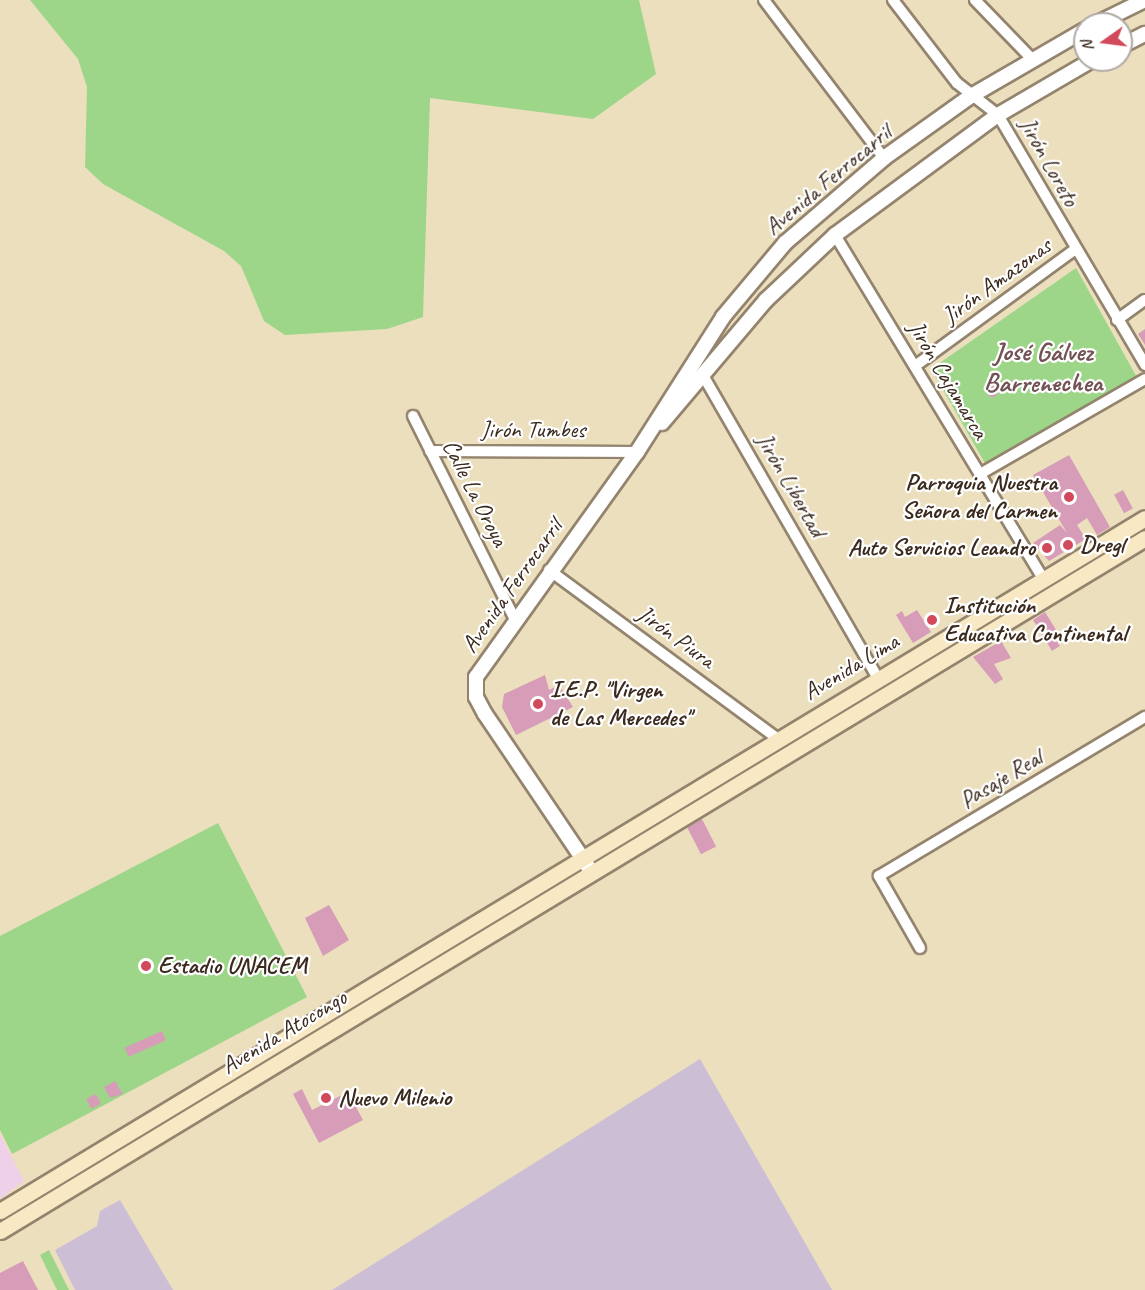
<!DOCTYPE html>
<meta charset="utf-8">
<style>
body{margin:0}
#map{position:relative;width:1145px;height:1290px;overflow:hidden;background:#ecdfbe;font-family:Caveat,sans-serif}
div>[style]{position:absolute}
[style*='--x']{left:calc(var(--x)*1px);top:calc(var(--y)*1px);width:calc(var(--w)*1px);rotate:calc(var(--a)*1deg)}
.built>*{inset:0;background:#eed0e8}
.industrial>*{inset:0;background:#ccbed4}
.green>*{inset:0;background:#9dd689}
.building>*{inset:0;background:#d79cb7;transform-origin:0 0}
.round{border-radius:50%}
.roads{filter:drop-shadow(2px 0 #94846e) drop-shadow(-2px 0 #94846e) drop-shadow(0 2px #94846e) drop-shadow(0 -2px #94846e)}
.minor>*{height:10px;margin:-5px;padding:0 5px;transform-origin:5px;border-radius:5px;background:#fff}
.tertiary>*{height:14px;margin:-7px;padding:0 7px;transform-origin:7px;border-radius:7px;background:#fff}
.secondary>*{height:15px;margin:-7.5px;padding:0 7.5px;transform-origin:7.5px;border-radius:7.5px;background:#f8e8c3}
.dots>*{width:16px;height:16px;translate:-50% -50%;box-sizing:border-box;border:3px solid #fff;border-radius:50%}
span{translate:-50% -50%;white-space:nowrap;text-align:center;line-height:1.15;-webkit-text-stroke:4.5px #fff;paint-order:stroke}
.street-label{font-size:24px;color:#3b2a1e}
.poi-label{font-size:24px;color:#3b2a1e;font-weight:700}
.right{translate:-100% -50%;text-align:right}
.left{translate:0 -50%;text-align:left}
.quarter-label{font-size:27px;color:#725254;font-weight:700}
.north{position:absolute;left:1073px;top:12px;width:60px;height:60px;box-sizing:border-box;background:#fff;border:2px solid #b1aaa5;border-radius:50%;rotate:256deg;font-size:16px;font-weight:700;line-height:24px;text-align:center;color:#3b2a1e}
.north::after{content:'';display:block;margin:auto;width:21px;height:27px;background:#d1495b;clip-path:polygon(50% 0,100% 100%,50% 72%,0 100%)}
</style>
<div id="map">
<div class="built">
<i style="clip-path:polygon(0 1134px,24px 1181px,0 1199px)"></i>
</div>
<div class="industrial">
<i style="clip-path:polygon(700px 1059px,832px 1290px,332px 1290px)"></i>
<i style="clip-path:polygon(120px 1200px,173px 1290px,75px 1290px,55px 1250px,97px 1226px,100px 1211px)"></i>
</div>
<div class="green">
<i style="clip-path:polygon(30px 0,639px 0,656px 74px,593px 119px,430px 98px,423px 317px,387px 329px,285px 335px,264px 321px,241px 266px,224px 251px,103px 184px,85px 167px,87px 87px,78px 59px)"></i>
<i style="clip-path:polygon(1076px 268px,1139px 381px,986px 465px,931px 369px)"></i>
<i style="clip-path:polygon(218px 823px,307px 997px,12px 1154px,0 1130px,0 936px)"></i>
<i style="clip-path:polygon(49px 1250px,69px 1290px,57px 1290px,40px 1255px)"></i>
</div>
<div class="building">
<i style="clip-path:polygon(1145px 329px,1145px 345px,1138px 334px)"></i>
<i class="round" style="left:986.5px;top:385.5px;width:11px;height:11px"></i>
<i style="clip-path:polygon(1069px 455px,1110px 527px,1097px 535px,1087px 518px,1077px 525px,1086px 539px,1049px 561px,1033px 543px,1060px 525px,1067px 533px,1033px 475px)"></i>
<i style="left:1123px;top:490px;width:21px;height:10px;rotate:62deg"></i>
<i style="clip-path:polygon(917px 610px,931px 632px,913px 643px,896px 615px,902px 611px,905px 617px)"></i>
<i style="clip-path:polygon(1045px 612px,1058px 633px,1053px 636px,1060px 646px,1052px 651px,1033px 620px)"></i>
<i style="clip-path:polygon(1001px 641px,1011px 658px,994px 664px,1003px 679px,995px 684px,973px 657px)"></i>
<i style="clip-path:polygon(545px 675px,549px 690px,559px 685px,573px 707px,516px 735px,502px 707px,504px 694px)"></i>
<i style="left:702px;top:819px;width:31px;height:17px;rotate:63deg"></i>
<i style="clip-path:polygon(329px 905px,349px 940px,323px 956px,305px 918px)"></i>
<i style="left:162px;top:1031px;width:10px;height:41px;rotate:66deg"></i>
<i style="clip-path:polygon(115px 1081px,123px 1094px,110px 1098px,104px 1087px)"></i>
<i style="clip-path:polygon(302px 1089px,312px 1110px,348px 1092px,363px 1120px,319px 1143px,293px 1094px)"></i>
<i style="left:96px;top:1094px;width:11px;height:11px;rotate:63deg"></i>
<i style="clip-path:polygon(23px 1261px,38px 1290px,0 1290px,0 1273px)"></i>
</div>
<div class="roads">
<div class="minor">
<i style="--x:764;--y:0;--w:198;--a:52.8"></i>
<i style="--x:893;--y:0;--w:105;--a:52.4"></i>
<i style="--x:957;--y:83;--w:52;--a:38"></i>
<i style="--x:998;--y:115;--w:290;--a:59.5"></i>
<i style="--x:975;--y:0;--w:82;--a:46"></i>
<i style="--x:835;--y:235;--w:402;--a:58.8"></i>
<i style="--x:1117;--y:320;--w:34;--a:-36"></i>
<i style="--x:915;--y:366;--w:197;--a:-36.1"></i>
<i style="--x:704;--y:377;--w:348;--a:60"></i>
<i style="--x:413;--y:416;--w:228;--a:63.4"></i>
<i style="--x:430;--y:451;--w:207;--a:0.3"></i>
<i style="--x:980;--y:474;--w:190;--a:-29.9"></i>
<i style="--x:549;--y:570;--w:283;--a:36.4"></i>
<i style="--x:920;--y:948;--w:83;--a:-119.7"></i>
<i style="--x:879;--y:876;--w:310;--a:-30.9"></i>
</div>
<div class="tertiary">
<i style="--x:1096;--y:24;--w:55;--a:-26.1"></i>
<i style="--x:1121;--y:46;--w:27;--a:-27"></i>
<i style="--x:662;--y:423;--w:161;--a:-49.8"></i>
<i style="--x:766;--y:300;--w:95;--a:-43.3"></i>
<i style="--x:835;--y:235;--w:202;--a:-36.4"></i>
<i style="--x:998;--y:115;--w:109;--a:-30.3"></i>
<i style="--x:589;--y:868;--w:186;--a:-124"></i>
<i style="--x:485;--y:714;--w:19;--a:-118"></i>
<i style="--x:476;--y:697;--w:20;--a:-90"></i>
<i style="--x:476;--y:677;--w:277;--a:-54.4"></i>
<i style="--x:637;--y:452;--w:160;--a:-57.5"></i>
<i style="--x:723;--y:317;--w:97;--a:-50"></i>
<i style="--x:785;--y:243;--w:130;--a:-40.6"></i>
<i style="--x:884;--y:158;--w:107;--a:-35.5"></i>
<i style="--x:971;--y:96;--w:132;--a:-30.1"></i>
</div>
<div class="secondary">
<i style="--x:0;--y:1211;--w:1338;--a:-31.18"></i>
<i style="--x:0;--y:1231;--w:1338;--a:-31.18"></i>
</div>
</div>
<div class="dots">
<i style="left:1069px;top:497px;background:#d1495b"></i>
<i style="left:1068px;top:545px;background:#d1495b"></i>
<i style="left:1047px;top:548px;background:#d1495b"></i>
<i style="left:932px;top:620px;background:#d1495b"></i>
<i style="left:538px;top:704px;background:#d1495b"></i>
<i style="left:146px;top:966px;background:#d1495b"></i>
<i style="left:326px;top:1098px;background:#d1495b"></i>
</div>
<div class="street-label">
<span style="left:1049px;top:162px;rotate:61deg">Jirón Loreto</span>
<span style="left:828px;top:180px;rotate:-40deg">Avenida Ferrocarril</span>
<span style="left:997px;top:281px;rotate:-36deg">Jirón Amazonas</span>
<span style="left:948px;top:380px;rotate:59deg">Jirón Cajamarca</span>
<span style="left:533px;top:430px">Jirón Tumbes</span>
<span style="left:791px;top:485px;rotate:60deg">Jirón Libertad</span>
<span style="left:475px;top:493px;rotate:63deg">Calle La Oroya</span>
<span style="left:512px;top:586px;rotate:-55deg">Avenida Ferrocarril</span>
<span style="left:676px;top:637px;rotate:36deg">Jirón Piura</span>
<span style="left:851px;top:667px;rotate:-31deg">Avenida Lima</span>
<span style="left:1001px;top:779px;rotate:-31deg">Pasaje Real</span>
<span style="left:284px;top:1032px;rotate:-31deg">Avenida Atocongo</span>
</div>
<div class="poi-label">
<span class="right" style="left:1057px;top:497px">Parroquia Nuestra<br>Señora del Carmen</span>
<span class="left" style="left:1080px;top:545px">Dregl</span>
<span class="right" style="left:1035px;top:548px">Auto Servicios Leandro</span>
<span class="left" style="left:944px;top:620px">Institución<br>Educativa Continental</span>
<span class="left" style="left:550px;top:704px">I.E.P. "Virgen<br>de Las Mercedes"</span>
<span class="left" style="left:158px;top:966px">Estadio UNACEM</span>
<span class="left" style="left:338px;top:1098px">Nuevo Milenio</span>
</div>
<div class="quarter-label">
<span style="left:1043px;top:367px">José Gálvez<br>Barrenechea</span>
</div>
<div class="north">N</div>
</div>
